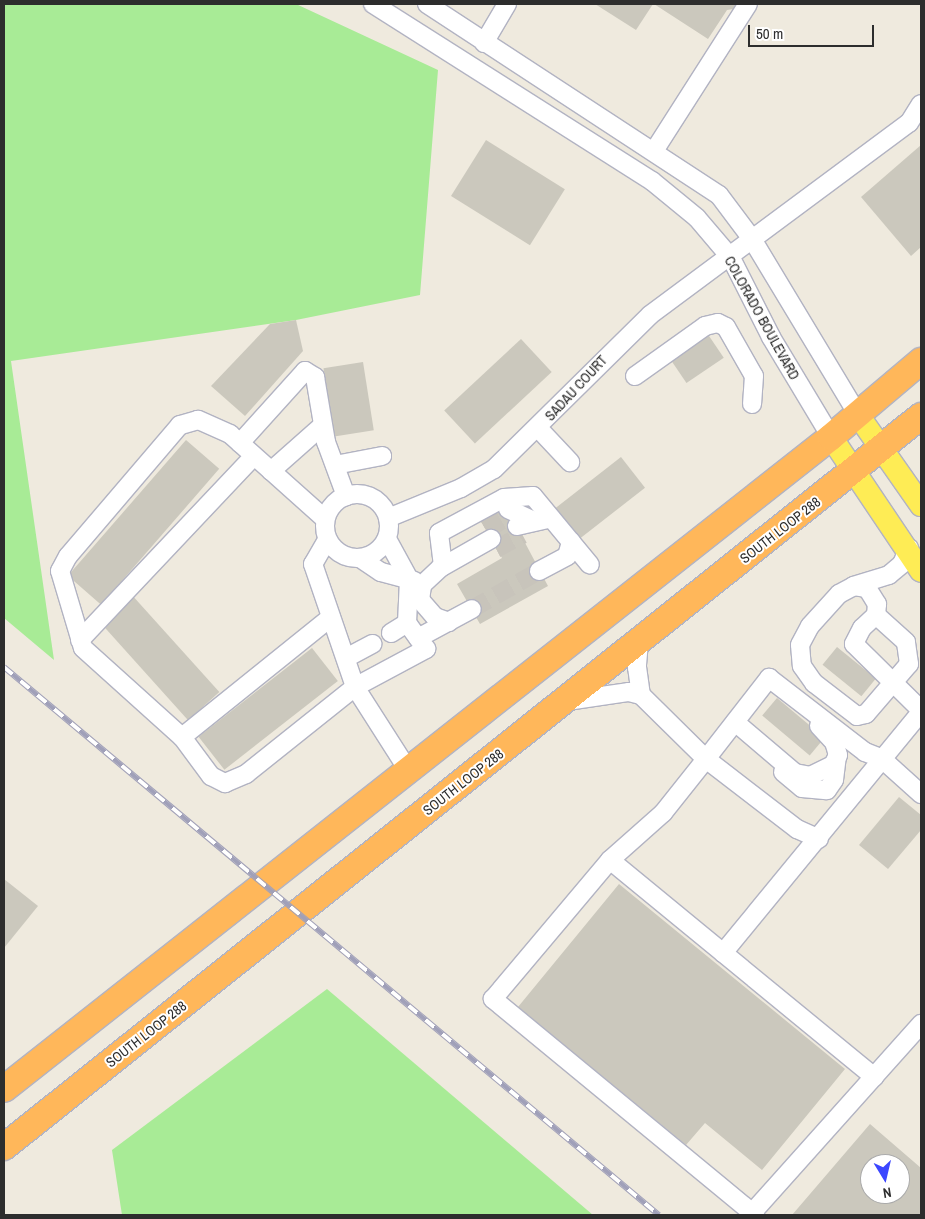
<!DOCTYPE html>
<style>
body{margin:0}
#map{position:relative;width:925px;height:1219px;overflow:hidden;background:#efeade;font-family:"Archivo Narrow",sans-serif}
div>[style]{position:absolute}
[style*='--x']{left:calc(var(--x)*1px);top:calc(var(--y)*1px);width:calc(var(--w)*1px);rotate:calc(var(--a)*1deg)}
.green>*{inset:0;background:#a8eb96}
.building>*{inset:0;background:#cbc8bd;transform-origin:0 0}
.minor-tunnel>*{height:18px;margin-top:-9px;transform-origin:0;background:repeating-linear-gradient(90deg,#c8c4bb 0 18px,transparent 0 27px)}
.roads{filter:drop-shadow(1px 0 #b2b3c2) drop-shadow(-1px 0 #b2b3c2) drop-shadow(0 1px #b2b3c2) drop-shadow(0 -1px #b2b3c2)}
.minor>*{height:18px;margin:-9px;padding:0 9px;transform-origin:9px;border-radius:9px;background:#fff}
.minor>.ring{margin:-9px;padding:0;box-sizing:content-box;background:none;border:18px solid #fff;border-radius:50%}
.major>*{height:22px;margin:-11px;padding:0 11px;transform-origin:11px;border-radius:11px;background:#feec55}
.highway>*{height:26px;margin:-13px;padding:0 13px;transform-origin:13px;border-radius:13px;background:#ffb75a}
.rail>*{height:5.5px;margin-top:-2.75px;transform-origin:0;background:repeating-linear-gradient(90deg,#fff 0 11px,#a0a0b9 0 22px);box-sizing:border-box;border-block:1px solid #a0a0b9}
span{translate:-50% -50%;white-space:nowrap;text-align:center;line-height:1.15;-webkit-text-stroke:4px #fff;paint-order:stroke}
.street-label{font-size:14px;color:#2d2d2d}
.frame{position:absolute;inset:0;border:5px solid #2d2d2d;pointer-events:none}
.north{position:absolute;left:860px;top:1154px;width:50px;height:50px;box-sizing:border-box;background:#fff;border:1px solid #ababab;border-radius:50%;rotate:171deg;font-size:14px;font-weight:700;line-height:20px;text-align:center;color:#2d2d2d}
.north::after{content:'';display:block;margin:auto;width:18px;height:22px;background:#3c47ff;clip-path:polygon(50% 0,100% 100%,50% 72%,0 100%)}
.scale{position:absolute;left:748px;top:25px;width:126px;height:22px;box-sizing:border-box;border:2px solid #2d2d2d;border-top:0;padding-left:6px;font-size:15px;line-height:18px;white-space:nowrap;color:#2d2d2d;-webkit-text-stroke:4px #fff;paint-order:stroke}
</style>
<div id="map">
<div class="green">
<i style="clip-path:polygon(4px 4px,296px 4px,438px 70px,420px 295px,296px 320px,11px 361px,54px 660px,4px 618px)"></i>
<i style="clip-path:polygon(327px 989px,593px 1215px,122px 1215px,112px 1150px)"></i>
</div>
<div class="building">
<i style="clip-path:polygon(595px 4px,653px 4px,636px 30px)"></i>
<i style="clip-path:polygon(654px 4px,741px 4px,739px 8px,727px 10px,708px 39px)"></i>
<i style="left:486px;top:140px;width:93px;height:66px;rotate:32deg"></i>
<i style="clip-path:polygon(921px 145px,921px 247px,911px 256px,861px 197px)"></i>
<i style="clip-path:polygon(296px 320px,303px 351px,245px 416px,211px 386px,270px 324px)"></i>
<i style="left:707px;top:333px;width:30px;height:45px;rotate:56deg"></i>
<i style="left:521px;top:339px;width:45px;height:105px;rotate:47deg"></i>
<i style="left:363px;top:362px;width:69px;height:40px;rotate:81deg"></i>
<i style="left:186px;top:440px;width:44px;height:180px;rotate:41deg"></i>
<i style="left:621px;top:457px;width:39px;height:85px;rotate:52deg"></i>
<i style="clip-path:polygon(505px 505px,548px 586px,480px 624px,457px 584px,502px 558px,480px 520px)"></i>
<i style="left:131px;top:594px;width:132px;height:42px;rotate:48deg"></i>
<i style="left:837px;top:647px;width:50px;height:23px;rotate:39deg"></i>
<i style="left:312px;top:648px;width:42px;height:144px;rotate:52deg"></i>
<i style="left:777px;top:698px;width:62px;height:23px;rotate:40deg"></i>
<i style="clip-path:polygon(899px 797px,921px 815px,921px 830px,888px 869px,859px 845px)"></i>
<i style="clip-path:polygon(4px 879px,38px 906px,4px 948px)"></i>
<i style="clip-path:polygon(619px 884px,845px 1069px,762px 1170px,705px 1123px,686px 1145px,518px 1007px)"></i>
<i style="clip-path:polygon(evenodd,870px 1124px,921px 1168px,921px 1215px,792px 1215px,870px 1124px,870px 1164px,900px 1164px,900px 1194px,870px 1194px,870px 1164px)"></i>
</div>
<div class="minor-tunnel">
<i style="--x:486;--y:530;--w:29;--a:-31"></i>
<i style="--x:496;--y:549;--w:30;--a:-28"></i>
<i style="--x:472;--y:609;--w:77;--a:-29.6"></i>
</div>
<div class="roads">
<div class="minor">
<i style="--x:373;--y:4;--w:330;--a:32.4"></i>
<i style="--x:652;--y:181;--w:58;--a:39.4"></i>
<i style="--x:697;--y:218;--w:52;--a:49.6"></i>
<i style="--x:731;--y:258;--w:89;--a:63.1"></i>
<i style="--x:771;--y:337;--w:117;--a:59"></i>
<i style="--x:427;--y:4;--w:349;--a:33.2"></i>
<i style="--x:719;--y:195;--w:55;--a:53.1"></i>
<i style="--x:752;--y:239;--w:205;--a:58.9"></i>
<i style="--x:484;--y:43;--w:45;--a:-59.5"></i>
<i style="--x:654;--y:151;--w:174;--a:-57.4"></i>
<i style="--x:635;--y:376;--w:86;--a:-35.5"></i>
<i style="--x:705;--y:326;--w:13;--a:-13"></i>
<i style="--x:718;--y:323;--w:9;--a:27"></i>
<i style="--x:726;--y:327;--w:56;--a:60.3"></i>
<i style="--x:754;--y:376;--w:28;--a:94"></i>
<i style="--x:538;--y:428;--w:47;--a:46.7"></i>
<i style="--x:240;--y:443;--w:97;--a:-47.9"></i>
<i style="--x:305;--y:371;--w:12;--a:31"></i>
<i style="--x:315;--y:377;--w:66;--a:80.4"></i>
<i style="--x:326;--y:442;--w:58;--a:69.7"></i>
<i style="--x:335;--y:465;--w:48;--a:-10.8"></i>
<i style="--x:271;--y:471;--w:69;--a:-41.5"></i>
<i class="ring" style="left:325px;top:494px;width:46px;height:46px"></i>
<i style="--x:508;--y:509;--w:29;--a:25"></i>
<i style="--x:388;--y:518;--w:79;--a:-22.3"></i>
<i style="--x:461;--y:488;--w:38;--a:-30"></i>
<i style="--x:494;--y:469;--w:219;--a:-44.6"></i>
<i style="--x:650;--y:315;--w:322;--a:-36.6"></i>
<i style="--x:909;--y:123;--w:22;--a:-58"></i>
<i style="--x:325;--y:519;--w:127;--a:-138.2"></i>
<i style="--x:230;--y:434;--w:35;--a:-156"></i>
<i style="--x:198;--y:420;--w:19;--a:164"></i>
<i style="--x:180;--y:425;--w:172;--a:130.5"></i>
<i style="--x:68;--y:556;--w:17;--a:118"></i>
<i style="--x:60;--y:571;--w:80;--a:73.4"></i>
<i style="--x:83;--y:648;--w:133;--a:42"></i>
<i style="--x:182;--y:737;--w:191;--a:-38.8"></i>
<i style="--x:517;--y:526;--w:35;--a:-13"></i>
<i style="--x:327;--y:540;--w:28;--a:120"></i>
<i style="--x:313;--y:564;--w:130;--a:71.1"></i>
<i style="--x:355;--y:687;--w:98;--a:57.4"></i>
<i style="--x:909;--y:548;--w:17;--a:114"></i>
<i style="--x:902;--y:564;--w:17;--a:140"></i>
<i style="--x:889;--y:575;--w:37;--a:163"></i>
<i style="--x:854;--y:586;--w:13;--a:9"></i>
<i style="--x:867;--y:588;--w:19;--a:58"></i>
<i style="--x:877;--y:604;--w:11;--a:95"></i>
<i style="--x:876;--y:615;--w:19;--a:137"></i>
<i style="--x:862;--y:628;--w:18;--a:117"></i>
<i style="--x:854;--y:644;--w:94;--a:44.6"></i>
<i style="--x:360;--y:558;--w:25;--a:34"></i>
<i style="--x:381;--y:572;--w:34;--a:15"></i>
<i style="--x:443;--y:566;--w:33;--a:-97"></i>
<i style="--x:439;--y:533;--w:74;--a:-28.3"></i>
<i style="--x:504;--y:498;--w:29;--a:-4"></i>
<i style="--x:533;--y:496;--w:89;--a:50.4"></i>
<i style="--x:539;--y:571;--w:32;--a:-28"></i>
<i style="--x:567;--y:556;--w:15;--a:-74"></i>
<i style="--x:854;--y:586;--w:17;--a:152"></i>
<i style="--x:839;--y:594;--w:43;--a:132.2"></i>
<i style="--x:810;--y:626;--w:21;--a:118"></i>
<i style="--x:800;--y:645;--w:21;--a:85"></i>
<i style="--x:802;--y:666;--w:21;--a:55"></i>
<i style="--x:814;--y:683;--w:54;--a:37.5"></i>
<i style="--x:857;--y:716;--w:9;--a:-13"></i>
<i style="--x:866;--y:714;--w:66;--a:-49.3"></i>
<i style="--x:909;--y:664;--w:22;--a:-98"></i>
<i style="--x:906;--y:642;--w:40;--a:-138"></i>
<i style="--x:449;--y:622;--w:15;--a:-160"></i>
<i style="--x:435;--y:617;--w:23;--a:-131"></i>
<i style="--x:420;--y:600;--w:15;--a:-82"></i>
<i style="--x:422;--y:585;--w:25;--a:-43"></i>
<i style="--x:440;--y:568;--w:59;--a:-29.6"></i>
<i style="--x:391;--y:633;--w:19;--a:-32"></i>
<i style="--x:418;--y:638;--w:61;--a:-28.2"></i>
<i style="--x:80;--y:640;--w:253;--a:-46.6"></i>
<i style="--x:639;--y:642;--w:25;--a:95"></i>
<i style="--x:637;--y:667;--w:28;--a:82"></i>
<i style="--x:346;--y:658;--w:30;--a:-28"></i>
<i style="--x:567;--y:701;--w:63;--a:-8.3"></i>
<i style="--x:629;--y:692;--w:12;--a:14"></i>
<i style="--x:641;--y:695;--w:91;--a:44.6"></i>
<i style="--x:706;--y:759;--w:103;--a:-52.1"></i>
<i style="--x:769;--y:678;--w:121;--a:37.6"></i>
<i style="--x:865;--y:752;--w:17;--a:21"></i>
<i style="--x:881;--y:758;--w:54;--a:42"></i>
<i style="--x:735;--y:722;--w:79;--a:40.4"></i>
<i style="--x:795;--y:773;--w:15;--a:11"></i>
<i style="--x:810;--y:776;--w:25;--a:-26"></i>
<i style="--x:833;--y:765;--w:11;--a:-63"></i>
<i style="--x:838;--y:755;--w:14;--a:-107"></i>
<i style="--x:834;--y:742;--w:22;--a:-133"></i>
<i style="--x:182;--y:737;--w:49;--a:53.4"></i>
<i style="--x:211;--y:776;--w:16;--a:27"></i>
<i style="--x:225;--y:783;--w:23;--a:-23"></i>
<i style="--x:246;--y:774;--w:139;--a:-38.6"></i>
<i style="--x:355;--y:687;--w:81;--a:-28.2"></i>
<i style="--x:426;--y:649;--w:32;--a:-126"></i>
<i style="--x:407;--y:623;--w:44;--a:-87.4"></i>
<i style="--x:409;--y:579;--w:46;--a:-118.8"></i>
<i style="--x:783;--y:772;--w:25;--a:40"></i>
<i style="--x:802;--y:788;--w:25;--a:5"></i>
<i style="--x:827;--y:790;--w:12;--a:-55"></i>
<i style="--x:834;--y:780;--w:23;--a:-83"></i>
<i style="--x:610;--y:860;--w:342;--a:39.4"></i>
<i style="--x:723;--y:953;--w:312;--a:-50.6"></i>
<i style="--x:752;--y:1213;--w:254;--a:-48.2"></i>
<i style="--x:755;--y:1215;--w:340;--a:-140.5"></i>
<i style="--x:493;--y:999;--w:182;--a:-49.9"></i>
<i style="--x:610;--y:860;--w:71;--a:-41.6"></i>
<i style="--x:663;--y:813;--w:69;--a:-51.5"></i>
<i style="--x:706;--y:759;--w:115;--a:37.6"></i>
<i style="--x:797;--y:829;--w:24;--a:24"></i>
</div>
<div class="major">
<i style="--x:858;--y:415;--w:110;--a:55"></i>
<i style="--x:831;--y:437;--w:161;--a:56.1"></i>
</div>
<div class="highway">
<i style="--x:4;--y:1089;--w:1053;--a:-38.25"></i>
<i style="--x:831;--y:437;--w:118;--a:-40.2"></i>
<i style="--x:4;--y:1147;--w:1173;--a:-38.56"></i>
</div>
</div>
<div class="rail">
<i style="--x:4;--y:667;--w:854;--a:39.92"></i>
</div>
<div class="street-label">
<span style="left:762px;top:318px;rotate:61deg">COLORADO BOULEVARD</span>
<span style="left:576px;top:388px;rotate:-47deg">SADAU COURT</span>
<span style="left:780px;top:530px;rotate:-38deg">SOUTH LOOP 288</span>
<span style="left:463px;top:782px;rotate:-38deg">SOUTH LOOP 288</span>
<span style="left:146px;top:1034px;rotate:-38deg">SOUTH LOOP 288</span>
</div>
<div class="frame"></div>
<div class="north">N</div>
<div class="scale">50 m</div>
</div>
